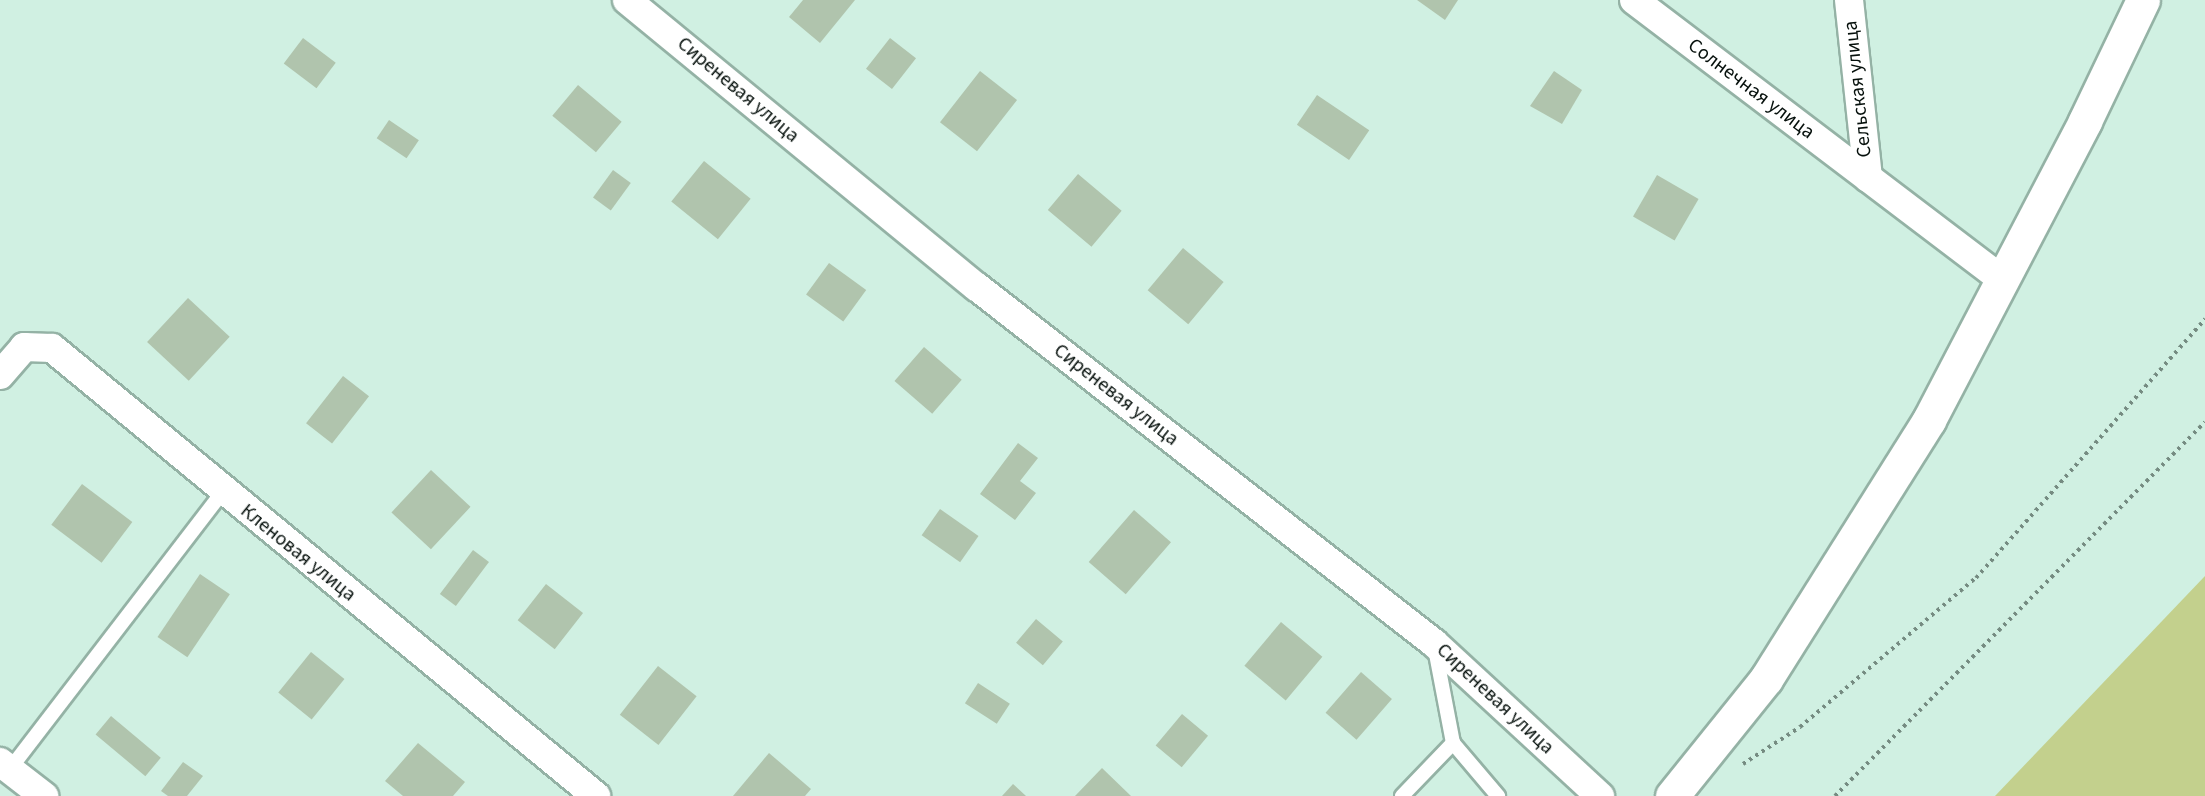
<!DOCTYPE html>
<meta charset="utf-8">
<style>
body{margin:0}
#map{position:relative;width:2205px;height:796px;overflow:hidden;background:#d0f0e2;font-family:"Source Sans 3",sans-serif}
div>[style]{position:absolute}
[style*='--x']{left:calc(var(--x)*1px);top:calc(var(--y)*1px);width:calc(var(--w)*1px);rotate:calc(var(--a)*1deg)}
.green>*{inset:0;background:#c3d08d}
.building>*{inset:0;background:#b0c4ad;transform-origin:0 0}
.path>*{height:4px;margin-top:-2px;transform-origin:0;background:repeating-linear-gradient(90deg,#758b81 0 3px,transparent 0 7.5px)}
.roads{filter:drop-shadow(2px 0 #94b2a5) drop-shadow(-2px 0 #94b2a5) drop-shadow(0 2px #94b2a5) drop-shadow(0 -2px #94b2a5)}
.service>*{height:14px;margin:-7px;padding:0 7px;transform-origin:7px;border-radius:7px;background:#fff}
.minor>*{height:28px;margin:-14px;padding:0 14px;transform-origin:14px;border-radius:14px;background:#fff}
.secondary>*{height:33px;margin:-16.5px;padding:0 16.5px;transform-origin:16.5px;border-radius:16.5px;background:#fff}
span{translate:-50% -50%;white-space:nowrap;text-align:center;line-height:1.15;-webkit-text-stroke:4.5px #fff;paint-order:stroke}
.street-label{font-size:20px;color:#06100c}
</style>
<div id="map">
<div class="green">
<i style="clip-path:polygon(2205px 576px,2205px 796px,1995px 796px)"></i>
</div>
<div class="building">
<i style="clip-path:polygon(803px 0,855px 0,820px 43px,789px 17px)"></i>
<i style="clip-path:polygon(1417px 0,1458px 0,1445px 20px)"></i>
<i style="left:303px;top:38px;width:41px;height:32px;rotate:37deg"></i>
<i style="left:890px;top:38px;width:33px;height:39px;rotate:38deg"></i>
<i style="left:980px;top:71px;width:47px;height:65px;rotate:38deg"></i>
<i style="clip-path:polygon(1554px 71px,1582px 90px,1562px 124px,1530px 106px)"></i>
<i style="left:578px;top:85px;width:57px;height:40px;rotate:40deg"></i>
<i style="left:1317px;top:95px;width:63px;height:36px;rotate:34deg"></i>
<i style="left:389px;top:120px;width:36px;height:22px;rotate:34deg"></i>
<i style="left:704px;top:161px;width:60px;height:52px;rotate:39deg"></i>
<i style="left:613px;top:170px;width:22px;height:34px;rotate:36deg"></i>
<i style="left:1078px;top:174px;width:57px;height:47px;rotate:40deg"></i>
<i style="left:1657px;top:175px;width:48px;height:48px;rotate:30deg"></i>
<i style="left:1183px;top:248px;width:53px;height:55px;rotate:40deg"></i>
<i style="left:829px;top:263px;width:46px;height:39px;rotate:36deg"></i>
<i style="left:188px;top:298px;width:57px;height:60px;rotate:43deg"></i>
<i style="left:924px;top:347px;width:50px;height:45px;rotate:41deg"></i>
<i style="left:343px;top:376px;width:33px;height:60px;rotate:38deg"></i>
<i style="clip-path:polygon(1018px 443px,1038px 458px,1020px 481px,1036px 493px,1015px 520px,980px 494px)"></i>
<i style="left:431px;top:470px;width:54px;height:58px;rotate:43deg"></i>
<i style="left:82px;top:484px;width:63px;height:51px;rotate:37deg"></i>
<i style="left:940px;top:509px;width:47px;height:32px;rotate:35deg"></i>
<i style="left:1134px;top:510px;width:49px;height:69px;rotate:41deg"></i>
<i style="left:473px;top:550px;width:20px;height:55px;rotate:37deg"></i>
<i style="left:200px;top:574px;width:36px;height:76px;rotate:34deg"></i>
<i style="left:546px;top:584px;width:47px;height:46px;rotate:38deg"></i>
<i style="left:1036px;top:619px;width:35px;height:31px;rotate:40deg"></i>
<i style="left:1281px;top:622px;width:54px;height:57px;rotate:40deg"></i>
<i style="left:311px;top:652px;width:43px;height:52px;rotate:39deg"></i>
<i style="left:658px;top:666px;width:49px;height:62px;rotate:38deg"></i>
<i style="left:1361px;top:672px;width:41px;height:54px;rotate:41deg"></i>
<i style="left:978px;top:683px;width:38px;height:24px;rotate:33deg"></i>
<i style="left:1182px;top:714px;width:34px;height:41px;rotate:40deg"></i>
<i style="left:111px;top:716px;width:65px;height:24px;rotate:40deg"></i>
<i style="clip-path:polygon(418px 743px,465px 782px,453px 796px,403px 796px,385px 781px)"></i>
<i style="clip-path:polygon(769px 753px,811px 789px,805px 796px,733px 796px)"></i>
<i style="clip-path:polygon(183px 762px,203px 776px,187px 796px,168px 796px,161px 791px)"></i>
<i style="clip-path:polygon(1102px 768px,1131px 796px,1075px 796px)"></i>
<i style="clip-path:polygon(1013px 784px,1026px 796px,1002px 796px)"></i>
</div>
<div class="path">
<i style="--x:1743;--y:764;--w:68;--a:-33"></i>
<i style="--x:1800;--y:727;--w:231;--a:-40.3"></i>
<i style="--x:1976;--y:578;--w:346;--a:-48.5"></i>
<i style="--x:1835;--y:796;--w:526;--a:-45.31"></i>
</div>
<div class="roads">
<div class="service">
<i style="--x:1453;--y:743;--w:70;--a:49.7"></i>
<i style="--x:10;--y:769;--w:350;--a:-52.5"></i>
<i style="--x:1402;--y:796;--w:74;--a:-46.1"></i>
<i style="--x:1453;--y:743;--w:96;--a:-100.8"></i>
</div>
<div class="minor">
<i style="--x:627;--y:0;--w:453;--a:39.4"></i>
<i style="--x:977;--y:287;--w:579;--a:37.92"></i>
<i style="--x:1434;--y:643;--w:226;--a:42.7"></i>
<i style="--x:1634;--y:0;--w:462;--a:37.2"></i>
<i style="--x:1849;--y:0;--w:179;--a:83.9"></i>
<i style="--x:0;--y:375;--w:37;--a:-49"></i>
<i style="--x:24;--y:347;--w:28;--a:2"></i>
<i style="--x:52;--y:348;--w:705;--a:39.47"></i>
<i style="--x:0;--y:762;--w:56;--a:37.7"></i>
</div>
<div class="secondary">
<i style="--x:1672;--y:796;--w:150;--a:-51.2"></i>
<i style="--x:1766;--y:679;--w:306;--a:-57.8"></i>
<i style="--x:1929;--y:420;--w:337;--a:-62.4"></i>
<i style="--x:2085;--y:121;--w:134;--a:-64.4"></i>
</div>
</div>
<div class="street-label">
<span style="left:1751px;top:89px;rotate:37deg">Солнечная улица</span>
<span style="left:1858px;top:89px;rotate:-96deg">Сельская улица</span>
<span style="left:738px;top:90px;rotate:40deg">Сиреневая улица</span>
<span style="left:1116px;top:395px;rotate:38deg">Сиреневая улица</span>
<span style="left:298px;top:553px;rotate:39deg">Кленовая улица</span>
<span style="left:1495px;top:699px;rotate:43deg">Сиреневая улица</span>
</div>
</div>
